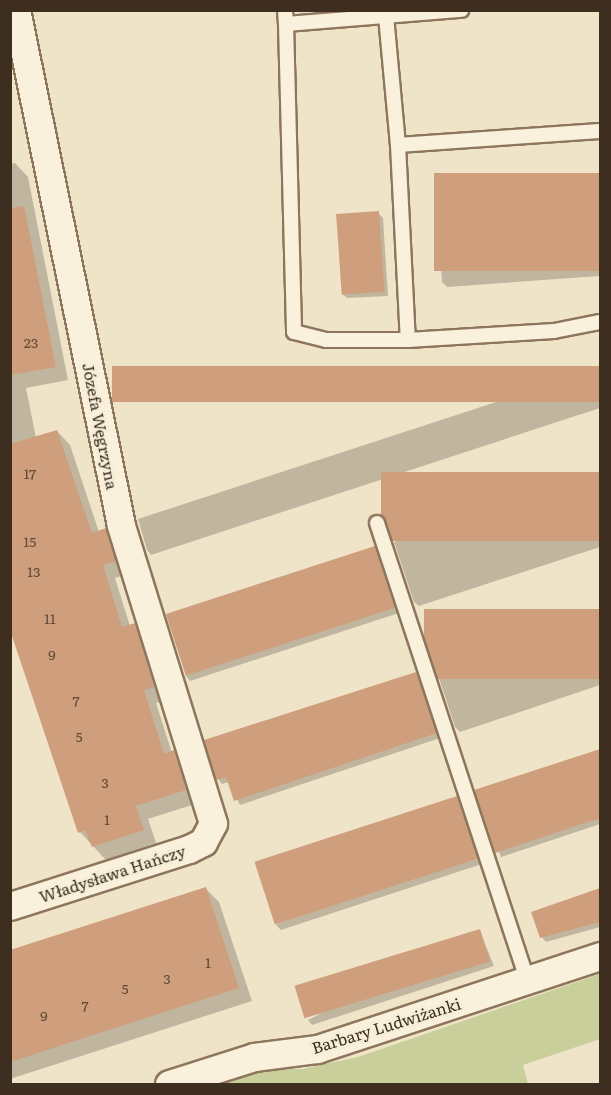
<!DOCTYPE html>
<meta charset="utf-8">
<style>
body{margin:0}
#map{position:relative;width:611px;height:1095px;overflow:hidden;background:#f0e4c8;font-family:Literata,serif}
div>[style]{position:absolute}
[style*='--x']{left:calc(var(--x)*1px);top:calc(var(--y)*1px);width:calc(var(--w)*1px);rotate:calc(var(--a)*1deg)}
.green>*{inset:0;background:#c9cf9b}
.shadow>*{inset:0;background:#0003}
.building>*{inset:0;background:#cf9f7d;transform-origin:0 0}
.roads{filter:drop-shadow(2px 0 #8d765c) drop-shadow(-2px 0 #8d765c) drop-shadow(0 2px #8d765c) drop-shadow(0 -2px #8d765c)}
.service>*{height:14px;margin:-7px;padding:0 7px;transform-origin:7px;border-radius:7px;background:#faf1dc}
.minor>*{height:27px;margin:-13.5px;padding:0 13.5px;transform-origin:13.5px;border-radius:13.5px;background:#faf1dc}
span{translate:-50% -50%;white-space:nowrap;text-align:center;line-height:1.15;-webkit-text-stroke:6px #f7eed8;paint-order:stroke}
.number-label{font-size:14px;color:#624a37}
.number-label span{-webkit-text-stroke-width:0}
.street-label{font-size:16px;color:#3d2e20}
.frame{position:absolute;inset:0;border:12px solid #3d2e20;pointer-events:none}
</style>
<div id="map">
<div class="green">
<i style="clip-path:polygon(600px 974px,600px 1039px,523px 1065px,528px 1084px,208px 1084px,250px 1068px,302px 1069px,358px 1057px)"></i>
</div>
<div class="shadow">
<i style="clip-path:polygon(15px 163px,28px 177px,68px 380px,26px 388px,36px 438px,57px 431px,70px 445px,99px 532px,105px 530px,118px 543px,128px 574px,115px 578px,130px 626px,134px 625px,148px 638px,167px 700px,156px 703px,172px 753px,187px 765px,198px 803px,148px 819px,156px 843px,106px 860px,80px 832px,10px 624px,10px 164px)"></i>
<i style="clip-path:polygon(600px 175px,600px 276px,447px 287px,442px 282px,436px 186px)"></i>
<i style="clip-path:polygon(378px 213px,383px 218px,388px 296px,347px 298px,342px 293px)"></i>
<i style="clip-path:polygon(600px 368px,600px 408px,151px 555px,147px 550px,138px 519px)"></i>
<i style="clip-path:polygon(600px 474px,600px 547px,419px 606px,414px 602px,394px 542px)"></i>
<i style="clip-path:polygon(375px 548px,399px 613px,190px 681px,186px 676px)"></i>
<i style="clip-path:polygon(600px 612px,600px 685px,460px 732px,455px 727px,435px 666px)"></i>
<i style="clip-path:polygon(416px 673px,440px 738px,240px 805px,229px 782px,222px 784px,218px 779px)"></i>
<i style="clip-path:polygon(600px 750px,600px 824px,501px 857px,476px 791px)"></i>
<i style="clip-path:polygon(457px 798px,482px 864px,281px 930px,276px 925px)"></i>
<i style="clip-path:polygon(206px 889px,219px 902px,252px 1001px,10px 1079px,10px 952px)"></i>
<i style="clip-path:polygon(600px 890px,600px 927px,546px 942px,542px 937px,533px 912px)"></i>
<i style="clip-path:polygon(480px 931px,494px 966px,312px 1025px,308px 1020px)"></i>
</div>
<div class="building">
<i style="left:600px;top:173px;width:98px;height:166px;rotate:90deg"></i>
<i style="clip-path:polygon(24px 206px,56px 367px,10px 375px,10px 208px)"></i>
<i style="left:379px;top:211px;width:81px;height:43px;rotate:86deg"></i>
<i style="left:600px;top:366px;width:36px;height:488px;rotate:90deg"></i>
<i style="clip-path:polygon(57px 430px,92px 533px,106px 528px,116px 561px,103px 565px,122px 627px,135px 623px,154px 687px,144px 690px,164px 754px,174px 750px,186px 790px,136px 806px,144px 830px,92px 847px,85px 830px,78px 833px,10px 630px,10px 444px)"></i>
<i style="left:600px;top:472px;width:69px;height:219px;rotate:90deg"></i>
<i style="left:375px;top:546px;width:65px;height:220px;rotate:72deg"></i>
<i style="left:600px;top:609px;width:70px;height:176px;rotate:90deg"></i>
<i style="clip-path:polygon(416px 672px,437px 733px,234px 801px,226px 777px,216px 780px,204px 740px)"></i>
<i style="clip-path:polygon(600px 749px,600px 818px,495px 853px,474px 790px)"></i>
<i style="left:457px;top:796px;width:66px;height:213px;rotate:72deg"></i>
<i style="clip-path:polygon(206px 887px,239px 988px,10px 1062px,10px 950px)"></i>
<i style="clip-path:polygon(600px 888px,600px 922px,540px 938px,531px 912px)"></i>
<i style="left:480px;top:929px;width:34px;height:194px;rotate:73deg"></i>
</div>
<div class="roads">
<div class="service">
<i style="--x:285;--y:10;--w:14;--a:86"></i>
<i style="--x:286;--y:24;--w:176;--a:-4.6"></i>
<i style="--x:386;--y:16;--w:130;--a:84.7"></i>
<i style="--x:398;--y:145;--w:195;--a:87.1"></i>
<i style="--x:286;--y:24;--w:308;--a:88.5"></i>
<i style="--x:294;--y:332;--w:33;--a:14"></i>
<i style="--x:326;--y:340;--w:82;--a:0"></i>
<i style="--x:408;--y:340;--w:146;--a:-3.5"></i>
<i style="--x:554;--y:331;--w:47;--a:-11.1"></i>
<i style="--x:398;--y:145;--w:202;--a:-4"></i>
<i style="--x:377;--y:523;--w:480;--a:71.8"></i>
</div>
<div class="minor">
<i style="--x:10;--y:906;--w:188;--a:-17.7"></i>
<i style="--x:189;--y:849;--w:16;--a:-27"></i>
<i style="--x:203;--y:842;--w:21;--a:-62"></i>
<i style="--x:213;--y:823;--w:312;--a:-107.2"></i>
<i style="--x:121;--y:525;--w:526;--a:-101.52"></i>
<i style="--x:169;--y:1084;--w:89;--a:-17.6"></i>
<i style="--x:254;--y:1057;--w:64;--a:-7.2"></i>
<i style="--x:317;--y:1049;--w:298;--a:-18.2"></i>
</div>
</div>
<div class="number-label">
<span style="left:31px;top:342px">23</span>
<span style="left:30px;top:473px">17</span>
<span style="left:30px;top:541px">15</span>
<span style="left:34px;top:571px">13</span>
<span style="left:50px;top:618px">11</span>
<span style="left:52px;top:654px">9</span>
<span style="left:76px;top:700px">7</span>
<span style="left:79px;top:736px">5</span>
<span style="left:105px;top:782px">3</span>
<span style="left:107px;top:819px">1</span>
<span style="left:208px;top:962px">1</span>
<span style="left:167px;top:978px">3</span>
<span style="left:125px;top:988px">5</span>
<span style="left:85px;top:1005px">7</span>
<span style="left:44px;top:1015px">9</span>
</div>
<div class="street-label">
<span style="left:101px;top:426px;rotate:79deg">Józefa Węgrzyna</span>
<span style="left:112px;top:873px;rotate:-18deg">Władysława Hańczy</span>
<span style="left:386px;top:1025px;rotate:-17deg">Barbary Ludwiżanki</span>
</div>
<div class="frame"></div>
</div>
